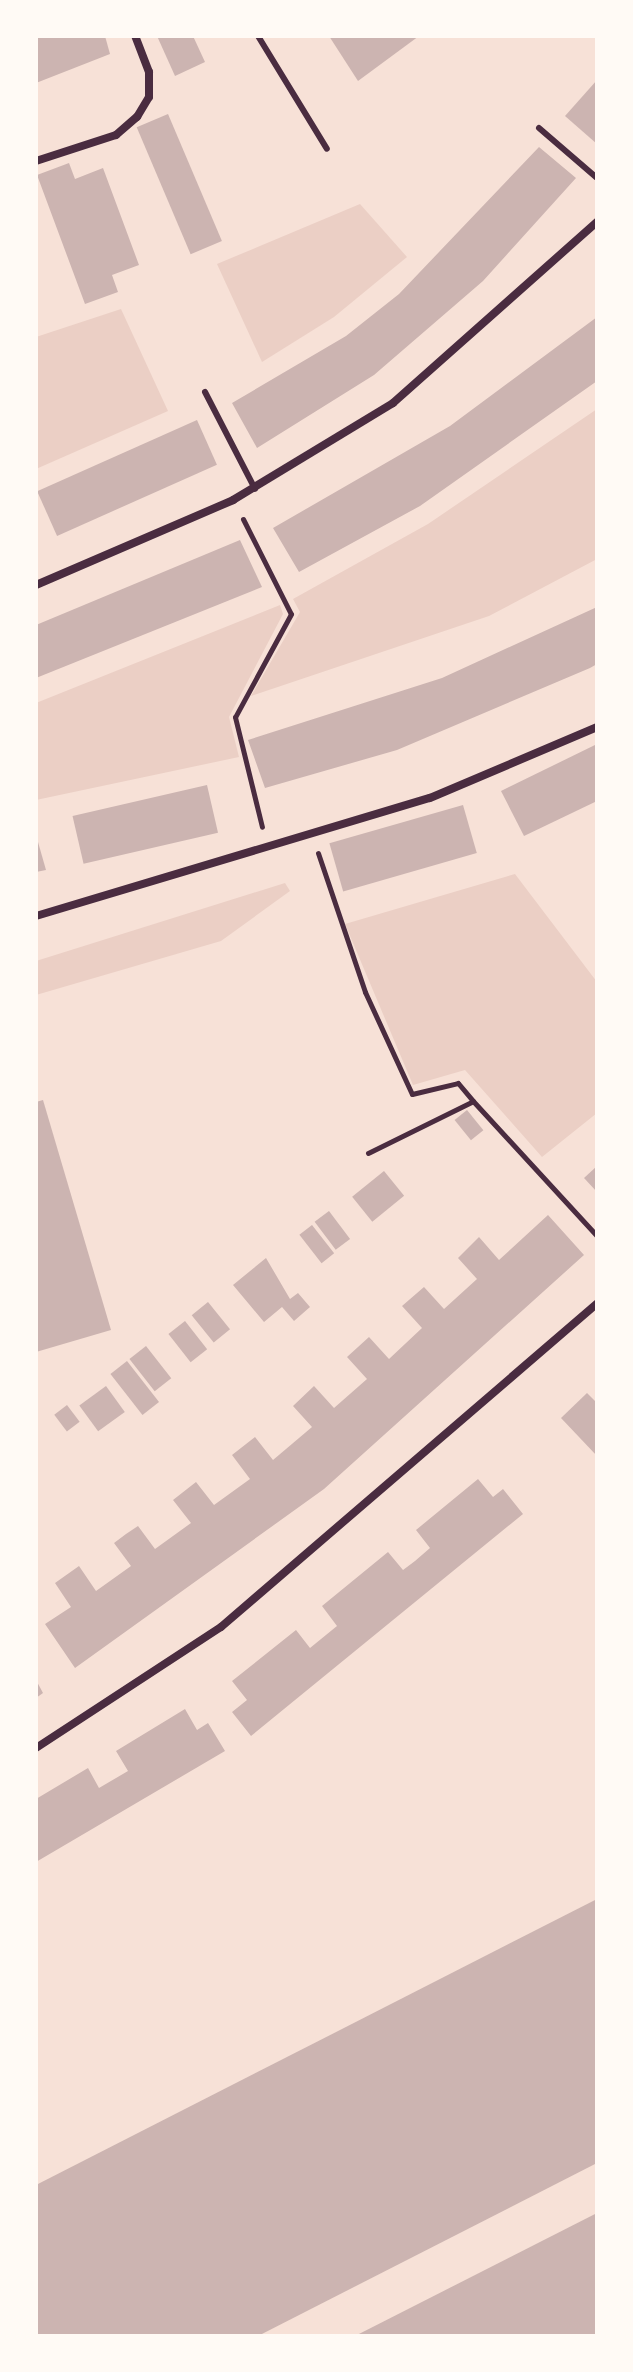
<!DOCTYPE html>
<style>
body{margin:0}
#map{position:relative;width:633px;height:2372px;overflow:hidden;background:#f7e1d7;font-family:"Public Sans",sans-serif}
div>[style]{position:absolute}
[style*='--x']{left:calc(var(--x)*1px);top:calc(var(--y)*1px);width:calc(var(--w)*1px);rotate:calc(var(--a)*1deg)}
.green>*{inset:0;background:#ebcfc5}
.building>*{inset:0;background:#ccb4b1;transform-origin:0 0}
.path>*{height:5px;margin:-2.5px;padding:0 2.5px;transform-origin:2.5px;border-radius:2.5px;background:#4a2c40}
.service>*{height:6px;margin:-3px;padding:0 3px;transform-origin:3px;border-radius:3px;background:#4a2c40}
.minor>*{height:8px;margin:-4px;padding:0 4px;transform-origin:4px;border-radius:4px;background:#4a2c40}
span{translate:-50% -50%;white-space:nowrap;text-align:center;line-height:1.15;-webkit-text-stroke:6px #fffaf5;paint-order:stroke}
.frame{position:absolute;inset:0;border:38px solid #fffaf5;pointer-events:none}
</style>
<div id="map">
<div class="green">
<i style="clip-path:polygon(360px 204px,407px 257px,334px 317px,262px 362px,217px 264px)"></i>
<i style="clip-path:polygon(121px 309px,168px 411px,36px 469px,36px 337px)"></i>
<i style="clip-path:polygon(597px 409px,597px 559px,489px 616px,251px 696px,300px 612px,293px 599px,428px 524px)"></i>
<i style="clip-path:polygon(280px 605px,283px 614px,229px 717px,239px 757px,36px 800px,36px 703px)"></i>
<i style="clip-path:polygon(515px 874px,597px 982px,597px 1113px,542px 1157px,465px 1070px,413px 1085px,345px 924px)"></i>
<i style="clip-path:polygon(285px 883px,290px 891px,221px 941px,36px 995px,36px 961px)"></i>
</div>
<div class="building">
<i style="clip-path:polygon(36px 36px,105px 36px,110px 54px,36px 83px)"></i>
<i style="clip-path:polygon(157px 36px,193px 36px,205px 62px,175px 76px)"></i>
<i style="clip-path:polygon(329px 36px,419px 36px,358px 81px)"></i>
<i style="clip-path:polygon(597px 80px,597px 144px,565px 116px)"></i>
<i style="left:168px;top:114px;width:138px;height:34px;rotate:67deg"></i>
<i style="clip-path:polygon(539px 147px,576px 178px,483px 281px,374px 375px,257px 448px,232px 403px,346px 336px,399px 294px)"></i>
<i style="clip-path:polygon(69px 163px,75px 179px,103px 168px,139px 265px,112px 275px,118px 292px,85px 304px,37px 175px)"></i>
<i style="clip-path:polygon(597px 317px,597px 381px,420px 506px,299px 572px,273px 528px,450px 426px)"></i>
<i style="left:197px;top:420px;width:49px;height:175px;rotate:66deg"></i>
<i style="clip-path:polygon(240px 540px,262px 587px,36px 678px,36px 625px)"></i>
<i style="clip-path:polygon(597px 607px,597px 664px,590px 668px,397px 750px,265px 788px,248px 740px,442px 678px)"></i>
<i style="clip-path:polygon(597px 744px,597px 801px,524px 836px,501px 791px)"></i>
<i style="left:207px;top:785px;width:49px;height:138px;rotate:77deg"></i>
<i style="left:463px;top:805px;width:50px;height:139px;rotate:74deg"></i>
<i style="clip-path:polygon(36px 835px,46px 870px,36px 872px)"></i>
<i style="clip-path:polygon(43px 1100px,111px 1330px,36px 1352px,36px 1102px)"></i>
<i style="left:467px;top:1110px;width:26px;height:16px;rotate:51deg"></i>
<i style="clip-path:polygon(597px 1166px,597px 1192px,584px 1178px)"></i>
<i style="left:384px;top:1171px;width:32px;height:41px;rotate:51deg"></i>
<i style="left:329px;top:1211px;width:35px;height:18px;rotate:53deg"></i>
<i style="clip-path:polygon(548px 1215px,584px 1255px,324px 1489px,75px 1668px,45px 1624px,71px 1607px,55px 1583px,79px 1566px,96px 1591px,131px 1566px,114px 1543px,126px 1534px,138px 1526px,155px 1549px,191px 1523px,173px 1500px,196px 1482px,214px 1505px,250px 1479px,232px 1455px,255px 1437px,273px 1460px,312px 1427px,293px 1406px,314px 1386px,334px 1408px,367px 1379px,347px 1357px,369px 1337px,389px 1359px,422px 1328px,402px 1306px,424px 1287px,444px 1309px,477px 1279px,458px 1258px,479px 1237px,499px 1260px)"></i>
<i style="left:312px;top:1225px;width:36px;height:16px;rotate:52deg"></i>
<i style="clip-path:polygon(266px 1258px,290px 1299px,298px 1293px,310px 1307px,294px 1321px,282px 1307px,264px 1322px,233px 1285px)"></i>
<i style="left:208px;top:1302px;width:35px;height:21px;rotate:51deg"></i>
<i style="left:185px;top:1321px;width:36px;height:21px;rotate:52deg"></i>
<i style="left:146px;top:1346px;width:41px;height:21px;rotate:52deg"></i>
<i style="left:127px;top:1361px;width:52px;height:21px;rotate:52deg"></i>
<i style="left:106px;top:1386px;width:32px;height:33px;rotate:54deg"></i>
<i style="clip-path:polygon(587px 1393px,597px 1403px,597px 1456px,561px 1418px)"></i>
<i style="left:67px;top:1405px;width:21px;height:16px;rotate:53deg"></i>
<i style="clip-path:polygon(478px 1479px,493px 1497px,503px 1489px,523px 1514px,251px 1736px,232px 1712px,247px 1700px,232px 1681px,296px 1630px,310px 1648px,337px 1626px,322px 1606px,388px 1552px,403px 1570px,415px 1561px,430px 1548px,416px 1530px)"></i>
<i style="clip-path:polygon(36px 1680px,43px 1693px,36px 1698px)"></i>
<i style="clip-path:polygon(185px 1709px,197px 1730px,208px 1723px,225px 1751px,36px 1862px,36px 1799px,88px 1768px,99px 1788px,128px 1771px,116px 1751px)"></i>
<i style="clip-path:polygon(597px 1899px,597px 2163px,258px 2336px,36px 2336px,36px 2185px)"></i>
<i style="clip-path:polygon(597px 2213px,597px 2336px,355px 2336px)"></i>
</div>
<div class="path">
<i style="--x:243;--y:519;--w:106;--a:63.2"></i>
<i style="--x:291;--y:614;--w:117;--a:118.5"></i>
<i style="--x:235;--y:717;--w:113;--a:76.2"></i>
<i style="--x:318;--y:853;--w:147;--a:71.3"></i>
<i style="--x:365;--y:992;--w:112;--a:65.3"></i>
<i style="--x:412;--y:1094;--w:47;--a:-13.4"></i>
<i style="--x:458;--y:1083;--w:23;--a:50"></i>
<i style="--x:368;--y:1153;--w:117;--a:-26.3"></i>
<i style="--x:473;--y:1101;--w:183;--a:47.4"></i>
</div>
<div class="service">
<i style="--x:258;--y:36;--w:132;--a:58.6"></i>
<i style="--x:539;--y:128;--w:77;--a:40.8"></i>
<i style="--x:205;--y:392;--w:109;--a:62.7"></i>
</div>
<div class="minor">
<i style="--x:36;--y:161;--w:84;--a:-18"></i>
<i style="--x:116;--y:135;--w:28;--a:-41"></i>
<i style="--x:137;--y:117;--w:23;--a:-59"></i>
<i style="--x:149;--y:97;--w:25;--a:-90"></i>
<i style="--x:149;--y:72;--w:39;--a:-111"></i>
<i style="--x:36;--y:585;--w:215;--a:-23.3"></i>
<i style="--x:233;--y:500;--w:187;--a:-31.2"></i>
<i style="--x:393;--y:403;--w:273;--a:-41.6"></i>
<i style="--x:36;--y:916;--w:411;--a:-16.7"></i>
<i style="--x:430;--y:798;--w:181;--a:-23"></i>
<i style="--x:36;--y:1748;--w:221;--a:-33.2"></i>
<i style="--x:221;--y:1627;--w:496;--a:-40.7"></i>
</div>
<div class="frame"></div>
</div>
